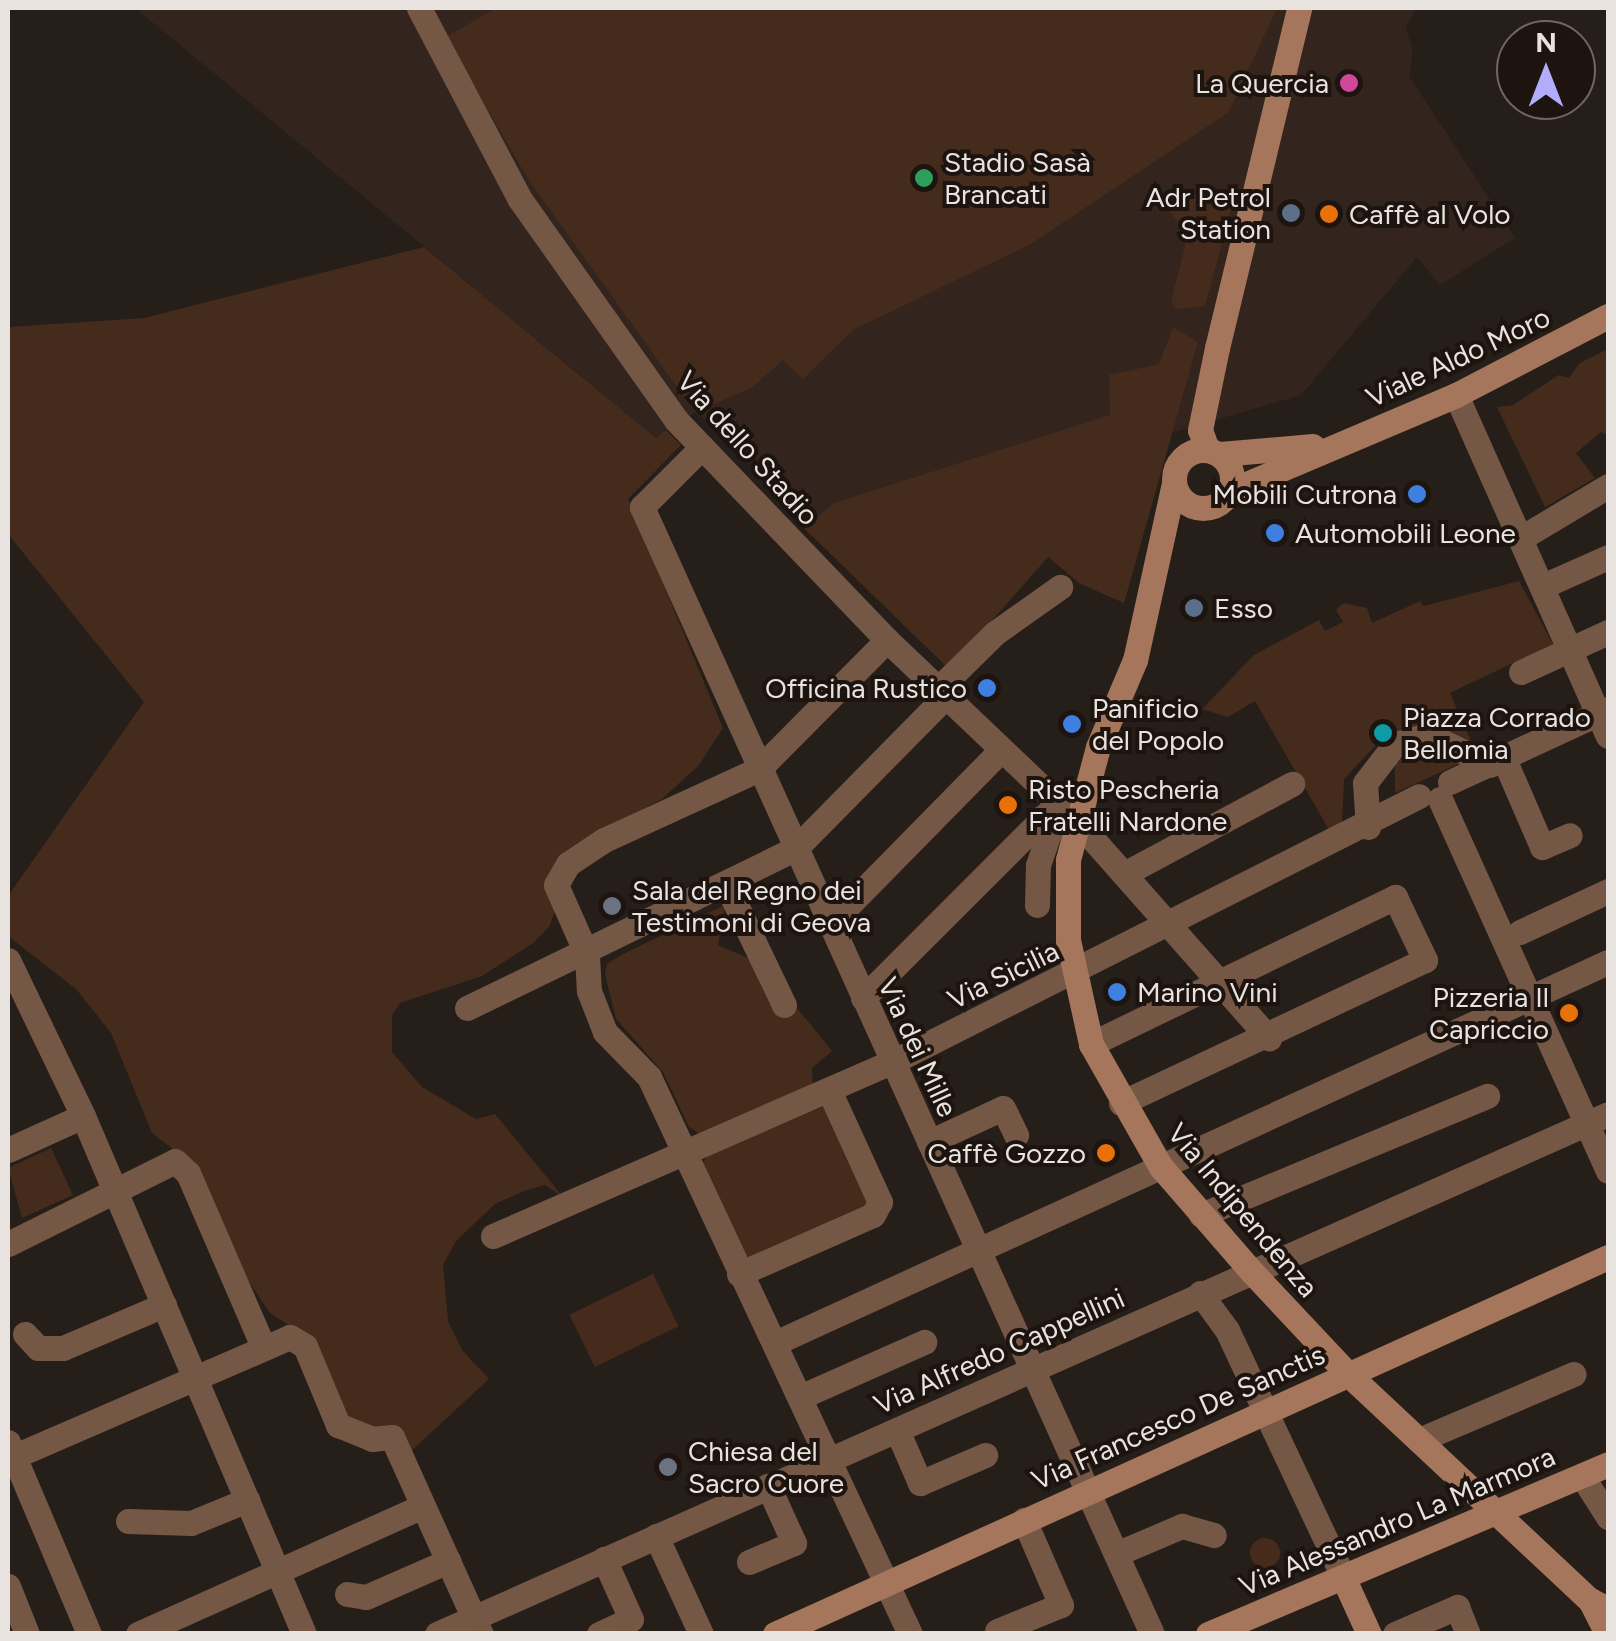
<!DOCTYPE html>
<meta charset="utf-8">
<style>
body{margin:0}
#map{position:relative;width:1616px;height:1641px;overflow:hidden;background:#261e19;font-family:Figtree,sans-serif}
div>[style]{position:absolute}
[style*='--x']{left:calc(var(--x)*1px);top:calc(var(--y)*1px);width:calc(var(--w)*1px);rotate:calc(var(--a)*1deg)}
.built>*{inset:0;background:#33241d}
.green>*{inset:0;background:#442b1c;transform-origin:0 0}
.round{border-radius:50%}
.street>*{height:25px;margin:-12.5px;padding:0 12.5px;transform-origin:12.5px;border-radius:12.5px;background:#755746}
.secondary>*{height:25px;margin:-12.5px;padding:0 12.5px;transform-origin:12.5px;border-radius:12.5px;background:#a5765b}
.secondary>.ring{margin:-12.5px;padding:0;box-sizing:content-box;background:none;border:25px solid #a5765b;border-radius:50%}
.dots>*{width:28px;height:28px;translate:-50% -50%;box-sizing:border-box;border:5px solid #1d1410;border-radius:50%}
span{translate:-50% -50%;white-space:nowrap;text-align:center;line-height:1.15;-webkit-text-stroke:8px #1d1410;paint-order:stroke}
.poi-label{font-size:28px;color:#e9e3e0}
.right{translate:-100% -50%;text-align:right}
.left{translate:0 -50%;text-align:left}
.street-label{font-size:28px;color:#e9e3e0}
.frame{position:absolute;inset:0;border:10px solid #e9e3e0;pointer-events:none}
.north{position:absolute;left:1496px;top:20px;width:100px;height:100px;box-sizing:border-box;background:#1d1410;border:2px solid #6f6763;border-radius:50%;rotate:0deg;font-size:28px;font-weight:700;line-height:40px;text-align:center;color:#e9e3e0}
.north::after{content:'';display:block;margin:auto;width:35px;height:45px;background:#b1adfa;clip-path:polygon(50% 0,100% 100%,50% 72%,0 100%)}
</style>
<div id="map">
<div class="built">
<i style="clip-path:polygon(135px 8px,1417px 8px,1406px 27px,1413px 52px,1409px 76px,1515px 238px,1440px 285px,1417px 257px,1301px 395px,1172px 433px,1124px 603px,1079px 583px,1048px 557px,949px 669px,804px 528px,816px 515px,754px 458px,695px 412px,656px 438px)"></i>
</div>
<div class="green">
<i style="clip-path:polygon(496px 8px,1277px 8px,1229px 112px,1029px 245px,853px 330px,803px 379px,783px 360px,751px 388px,695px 412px,528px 179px,446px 37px)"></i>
<i style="clip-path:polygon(1200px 192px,1234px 199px,1205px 306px,1177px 309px,1171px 301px,1185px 247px,1183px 228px,1170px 212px)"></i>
<i style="clip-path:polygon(424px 247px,656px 438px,666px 430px,681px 445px,628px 499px,723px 728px,699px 765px,662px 799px,582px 841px,549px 927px,533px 943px,482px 976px,400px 1003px,392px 1015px,392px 1052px,422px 1087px,476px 1119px,495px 1114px,563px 1197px,545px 1185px,524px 1191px,495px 1204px,456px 1241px,443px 1265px,448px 1321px,462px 1350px,489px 1379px,411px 1451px,376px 1429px,341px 1417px,290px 1326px,270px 1313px,246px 1277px,195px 1166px,152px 1133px,111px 1033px,77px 990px,8px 936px,8px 896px,144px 702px,8px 534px,8px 327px,144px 318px)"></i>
<i style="clip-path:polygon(1173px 327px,1198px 342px,1124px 603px,1079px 583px,1048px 557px,949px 669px,804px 528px,834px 503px,1110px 415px,1109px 375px,1159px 364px)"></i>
<i style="clip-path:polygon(1608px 349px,1608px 435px,1601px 432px,1576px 453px,1595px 478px,1545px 507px,1497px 407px,1513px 405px,1559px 375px,1569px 378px,1580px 363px)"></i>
<i style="clip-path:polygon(1519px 581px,1553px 644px,1450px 693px,1475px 750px,1391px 737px,1376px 745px,1344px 779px,1342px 822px,1332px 835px,1255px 701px,1228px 717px,1202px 709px,1254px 655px,1319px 620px,1325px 631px,1343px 622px,1336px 610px,1343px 603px,1367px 608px,1372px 623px,1420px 601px,1424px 606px)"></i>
<i style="clip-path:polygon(1419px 743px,1467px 760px,1395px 793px,1395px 764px)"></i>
<i style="clip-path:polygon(725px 905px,718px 945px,750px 959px,769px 1004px,790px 1016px,798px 1009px,832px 1051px,812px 1068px,813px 1089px,700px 1134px,689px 1127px,663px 1072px,616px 1019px,605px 974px,607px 964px,621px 955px)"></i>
<i style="clip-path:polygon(827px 1105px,870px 1195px,866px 1205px,746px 1258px,702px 1164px,707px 1155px)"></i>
<i style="clip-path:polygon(51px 1148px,73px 1195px,22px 1218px,8px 1168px)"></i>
<i style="left:653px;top:1274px;width:58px;height:93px;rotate:64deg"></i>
<i class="round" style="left:1250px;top:1538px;width:30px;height:30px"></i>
</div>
<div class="street">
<i style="--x:419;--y:8;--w:215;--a:62.2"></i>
<i style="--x:519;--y:198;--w:272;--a:54.7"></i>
<i style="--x:676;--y:420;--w:305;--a:46.2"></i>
<i style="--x:887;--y:640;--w:260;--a:43.6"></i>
<i style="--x:1075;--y:819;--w:293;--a:48.5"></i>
<i style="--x:1456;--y:395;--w:373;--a:66"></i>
<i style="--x:702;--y:447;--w:85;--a:135"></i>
<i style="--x:642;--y:507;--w:1237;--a:65.65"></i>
<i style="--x:1521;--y:538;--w:101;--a:-30.9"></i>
<i style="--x:1543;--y:586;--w:71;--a:-24"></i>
<i style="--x:887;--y:640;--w:182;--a:134.8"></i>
<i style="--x:759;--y:769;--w:170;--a:155.4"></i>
<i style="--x:604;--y:840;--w:43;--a:146.3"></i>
<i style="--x:568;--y:864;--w:24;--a:120"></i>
<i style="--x:556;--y:885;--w:77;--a:66.1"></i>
<i style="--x:587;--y:955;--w:36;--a:87"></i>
<i style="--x:589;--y:991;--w:44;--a:68.7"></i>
<i style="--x:605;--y:1032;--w:63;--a:45.6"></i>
<i style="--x:649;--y:1077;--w:615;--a:64.89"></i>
<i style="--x:1521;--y:672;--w:96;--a:-24.7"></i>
<i style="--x:937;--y:690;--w:81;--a:-44.5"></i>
<i style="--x:995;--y:633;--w:80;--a:-35.3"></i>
<i style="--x:1504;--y:759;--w:96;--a:66.6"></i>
<i style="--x:1542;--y:847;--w:30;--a:-23"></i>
<i style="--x:1450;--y:782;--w:174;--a:-24.8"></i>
<i style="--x:1440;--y:799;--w:408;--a:65.7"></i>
<i style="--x:1368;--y:827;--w:44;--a:-93.9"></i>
<i style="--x:1365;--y:783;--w:49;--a:-52.4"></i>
<i style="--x:1395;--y:744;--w:35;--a:-15"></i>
<i style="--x:1429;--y:735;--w:68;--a:26.2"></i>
<i style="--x:1124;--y:874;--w:191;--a:-28.2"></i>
<i style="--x:727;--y:886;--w:132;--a:64.4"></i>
<i style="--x:1037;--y:905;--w:40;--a:-88.6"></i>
<i style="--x:1038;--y:865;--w:34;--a:-71"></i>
<i style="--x:1049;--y:833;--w:17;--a:-115"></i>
<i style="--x:830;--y:924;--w:243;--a:-45.5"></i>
<i style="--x:1520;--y:932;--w:97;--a:-25"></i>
<i style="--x:8;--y:960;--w:173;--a:64.3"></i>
<i style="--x:83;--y:1116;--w:563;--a:66.89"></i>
<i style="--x:863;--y:998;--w:273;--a:-45"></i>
<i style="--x:467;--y:1008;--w:365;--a:-25.9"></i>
<i style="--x:795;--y:849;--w:214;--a:-45.4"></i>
<i style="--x:1091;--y:1044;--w:338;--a:-25.8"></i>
<i style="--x:1395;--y:897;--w:70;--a:64.5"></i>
<i style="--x:1425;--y:960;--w:336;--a:154.8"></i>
<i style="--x:929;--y:1142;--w:81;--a:-24.7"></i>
<i style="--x:1003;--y:1108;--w:30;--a:64"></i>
<i style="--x:8;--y:1150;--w:82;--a:-24.4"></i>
<i style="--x:1201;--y:1215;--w:310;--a:-22.6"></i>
<i style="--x:493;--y:1236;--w:435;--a:-23.6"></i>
<i style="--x:892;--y:1062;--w:590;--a:-26.78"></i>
<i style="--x:8;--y:1244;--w:186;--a:-26.4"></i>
<i style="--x:175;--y:1161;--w:18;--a:43"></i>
<i style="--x:188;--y:1173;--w:189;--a:66.6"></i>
<i style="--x:739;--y:1274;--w:146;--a:-23.8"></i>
<i style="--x:873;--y:1215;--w:15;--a:-62"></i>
<i style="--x:880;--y:1202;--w:123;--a:-114.5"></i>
<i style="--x:1200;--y:1293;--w:46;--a:53.9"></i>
<i style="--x:1227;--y:1330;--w:273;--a:64.8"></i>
<i style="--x:25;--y:1334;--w:19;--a:47"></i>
<i style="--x:38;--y:1348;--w:25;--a:0"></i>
<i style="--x:63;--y:1348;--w:110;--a:-23.1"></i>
<i style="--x:775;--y:1343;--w:916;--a:-24.58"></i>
<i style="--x:800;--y:1397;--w:136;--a:-23.9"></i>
<i style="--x:897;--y:1430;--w:58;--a:66.5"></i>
<i style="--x:920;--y:1483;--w:71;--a:-23.3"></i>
<i style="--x:1419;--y:1440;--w:168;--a:-23.1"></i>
<i style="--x:8;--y:1442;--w:208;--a:67.1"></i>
<i style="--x:8;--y:1459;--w:307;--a:-23.4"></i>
<i style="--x:290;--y:1337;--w:17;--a:31"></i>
<i style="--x:305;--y:1346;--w:86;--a:67.3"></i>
<i style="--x:338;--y:1425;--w:37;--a:22"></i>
<i style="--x:372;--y:1439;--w:20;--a:-6"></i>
<i style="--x:392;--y:1437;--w:216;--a:65.7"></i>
<i style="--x:1582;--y:1476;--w:49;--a:57.6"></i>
<i style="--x:128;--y:1521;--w:63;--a:1.8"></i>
<i style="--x:191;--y:1523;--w:61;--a:-22.3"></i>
<i style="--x:656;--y:1536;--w:108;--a:65.3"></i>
<i style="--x:1116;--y:1554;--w:72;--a:-23"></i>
<i style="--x:1182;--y:1526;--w:33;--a:16"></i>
<i style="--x:749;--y:1562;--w:49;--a:-22.9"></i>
<i style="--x:794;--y:1543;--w:63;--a:-114.5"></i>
<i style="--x:8;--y:1586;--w:52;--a:68.4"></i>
<i style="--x:347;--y:1594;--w:19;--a:9"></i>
<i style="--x:366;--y:1597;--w:90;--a:-23.7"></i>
<i style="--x:997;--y:1631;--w:69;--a:-22.1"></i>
<i style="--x:1061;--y:1605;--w:93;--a:-113.5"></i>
<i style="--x:138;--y:1634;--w:312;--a:-24.2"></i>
<i style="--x:437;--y:1634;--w:1281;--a:-23.94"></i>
<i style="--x:599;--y:1634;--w:35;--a:-25"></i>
<i style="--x:631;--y:1619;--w:66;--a:-114.2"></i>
<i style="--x:1395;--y:1634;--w:68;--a:-23.5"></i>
<i style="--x:1457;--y:1607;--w:29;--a:68"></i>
</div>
<div class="secondary">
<i style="--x:1207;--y:449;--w:20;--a:-110"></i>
<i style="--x:1200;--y:430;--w:84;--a:-78.3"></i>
<i style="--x:1217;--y:348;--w:350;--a:-76.4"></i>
<i class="ring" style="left:1174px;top:450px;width:33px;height:33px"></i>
<i style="--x:1220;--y:454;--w:93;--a:-4.9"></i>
<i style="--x:1174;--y:483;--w:181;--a:102.4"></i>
<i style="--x:1135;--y:660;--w:95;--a:113"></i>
<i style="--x:1098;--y:747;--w:117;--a:104.9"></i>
<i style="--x:1068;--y:860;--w:80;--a:90"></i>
<i style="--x:1068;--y:940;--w:107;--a:77.5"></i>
<i style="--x:1091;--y:1044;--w:142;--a:60.4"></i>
<i style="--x:1161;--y:1167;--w:139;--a:49.1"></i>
<i style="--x:1252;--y:1272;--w:139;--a:46.8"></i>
<i style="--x:1347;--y:1373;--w:333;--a:43.1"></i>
<i style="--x:1590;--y:1600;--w:20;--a:27"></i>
<i style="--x:1230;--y:491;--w:246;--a:-23"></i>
<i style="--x:1456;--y:395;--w:171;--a:-27.5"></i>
<i style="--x:1343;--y:1577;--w:63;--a:65.5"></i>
<i style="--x:1590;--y:1600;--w:38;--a:63"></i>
<i style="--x:775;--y:1634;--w:914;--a:-24.35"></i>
<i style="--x:1208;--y:1634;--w:435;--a:-23"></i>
</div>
<div class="dots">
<i style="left:1349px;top:83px;background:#d1479c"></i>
<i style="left:924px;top:178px;background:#2e9e5b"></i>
<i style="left:1291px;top:213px;background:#5c6f8a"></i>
<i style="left:1329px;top:214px;background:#e8710a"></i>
<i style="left:1417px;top:494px;background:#3f7fe0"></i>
<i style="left:1275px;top:533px;background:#3f7fe0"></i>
<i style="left:1194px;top:608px;background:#5c6f8a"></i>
<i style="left:987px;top:688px;background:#3f7fe0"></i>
<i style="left:1072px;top:724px;background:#3f7fe0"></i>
<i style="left:1383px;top:733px;background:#0f9aa8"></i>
<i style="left:1008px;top:805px;background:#e8710a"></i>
<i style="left:612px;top:906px;background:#6b7280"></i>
<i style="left:1117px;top:992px;background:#3f7fe0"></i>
<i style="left:1569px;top:1013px;background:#e8710a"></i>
<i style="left:1106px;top:1153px;background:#e8710a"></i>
<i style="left:668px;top:1467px;background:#6b7280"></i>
</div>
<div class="poi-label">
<span class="right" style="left:1329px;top:83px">La Quercia</span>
<span class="left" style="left:944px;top:178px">Stadio Sasà<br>Brancati</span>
<span class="right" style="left:1271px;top:213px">Adr Petrol<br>Station</span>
<span class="left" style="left:1349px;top:214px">Caffè al Volo</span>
<span class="right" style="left:1397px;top:494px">Mobili Cutrona</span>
<span class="left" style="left:1295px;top:533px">Automobili Leone</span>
<span class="left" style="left:1214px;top:608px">Esso</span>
<span class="right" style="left:967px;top:688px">Officina Rustico</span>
<span class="left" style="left:1092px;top:724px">Panificio<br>del Popolo</span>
<span class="left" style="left:1403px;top:733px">Piazza Corrado<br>Bellomia</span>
<span class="left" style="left:1028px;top:805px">Risto Pescheria<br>Fratelli Nardone</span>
<span class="left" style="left:632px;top:906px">Sala del Regno dei<br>Testimoni di Geova</span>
<span class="left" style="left:1137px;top:992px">Marino Vini</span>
<span class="right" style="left:1549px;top:1013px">Pizzeria Il<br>Capriccio</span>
<span class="right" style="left:1086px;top:1153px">Caffè Gozzo</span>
<span class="left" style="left:688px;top:1467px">Chiesa del<br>Sacro Cuore</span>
</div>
<div class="street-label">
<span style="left:1458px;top:357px;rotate:-25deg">Viale Aldo Moro</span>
<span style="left:748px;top:448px;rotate:48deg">Via dello Stadio</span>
<span style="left:1003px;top:975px;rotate:-26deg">Via Sicilia</span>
<span style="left:918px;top:1047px;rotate:65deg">Via dei Mille</span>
<span style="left:1243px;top:1210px;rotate:50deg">Via Indipendenza</span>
<span style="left:999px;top:1351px;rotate:-24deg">Via Alfredo Cappellini</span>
<span style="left:1178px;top:1417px;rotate:-24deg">Via Francesco De Sanctis</span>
<span style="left:1397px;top:1521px;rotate:-23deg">Via Alessandro La Marmora</span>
</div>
<div class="frame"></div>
<div class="north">N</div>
</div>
